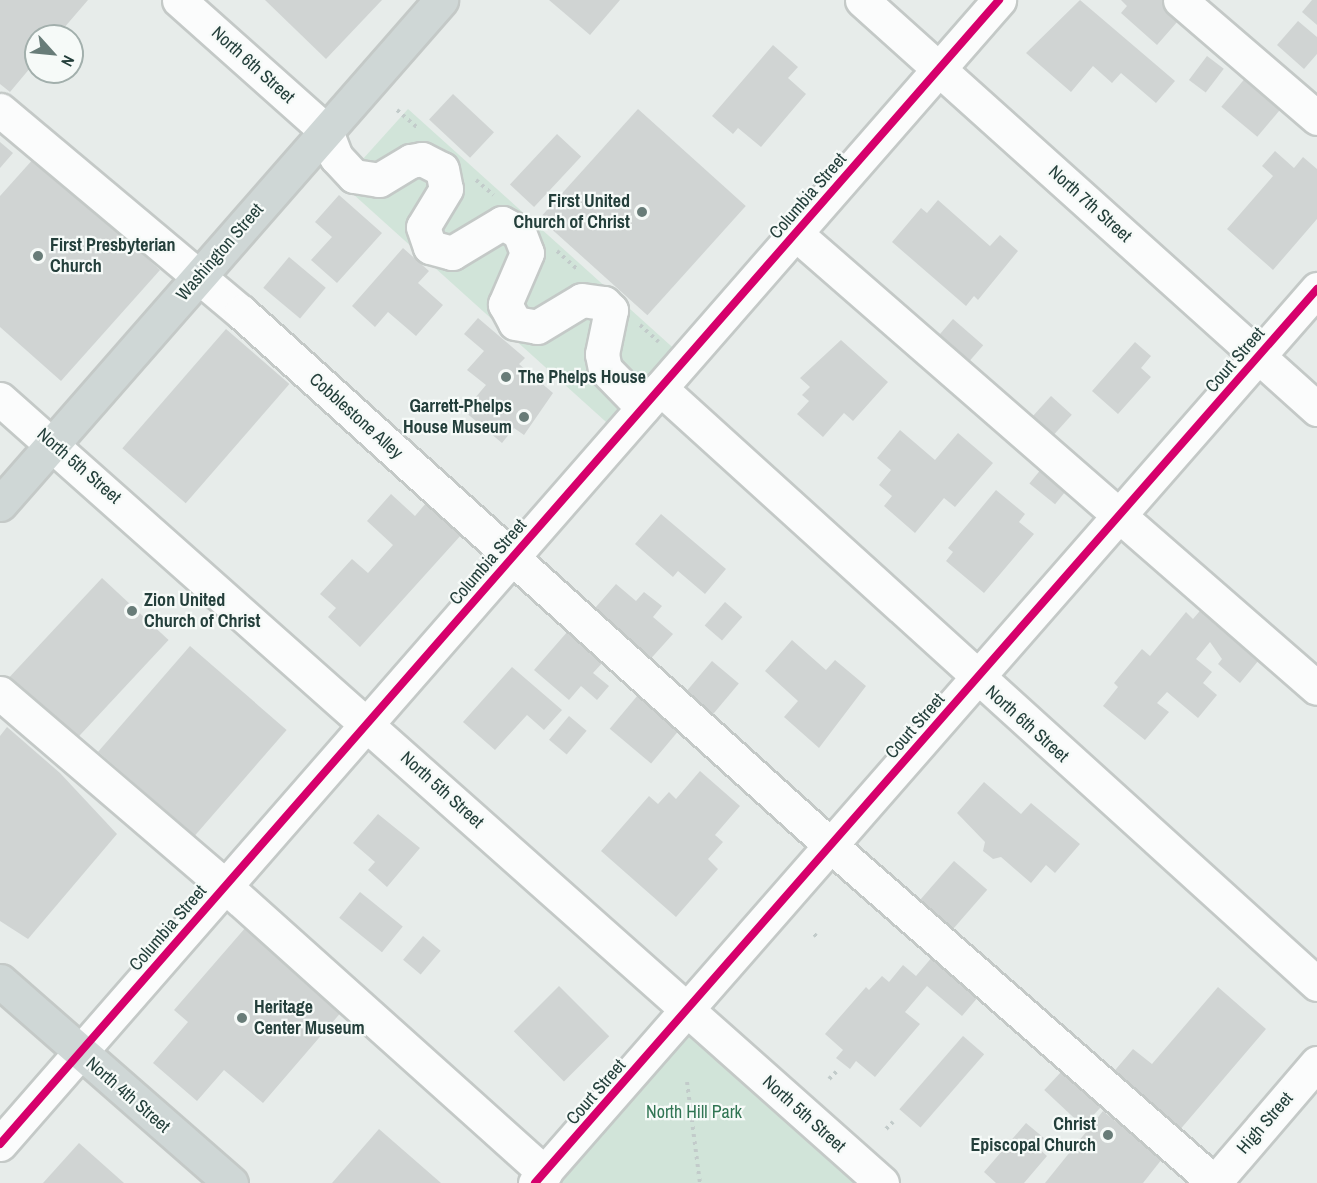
<!DOCTYPE html>
<style>
body{margin:0}
#map{position:relative;width:1317px;height:1183px;overflow:hidden;background:#e7ecea;font-family:"Archivo Narrow",sans-serif}
div>[style]{position:absolute}
[style*='--x']{left:calc(var(--x)*1px);top:calc(var(--y)*1px);width:calc(var(--w)*1px);rotate:calc(var(--a)*1deg)}
.green>*{inset:0;background:#d1e4d9;transform-origin:0 0}
.building>*{inset:0;background:#d0d4d3;transform-origin:0 0}
.path>*{height:4px;margin-top:-2px;transform-origin:0;background:repeating-linear-gradient(90deg,#c2cbca 0 3px,transparent 0 7.5px)}
.roads{filter:drop-shadow(2px 0 #c4c9c7) drop-shadow(-2px 0 #c4c9c7) drop-shadow(0 2px #c4c9c7) drop-shadow(0 -2px #c4c9c7)}
.minor>*{height:33px;margin:-16.5px;padding:0 16.5px;transform-origin:16.5px;border-radius:16.5px;background:#fbfcfc}
.major>*{height:33px;margin:-16.5px;padding:0 16.5px;transform-origin:16.5px;border-radius:16.5px;background:#cfd7d6}
.cycleway>*{height:8px;margin:-4px;padding:0 4px;transform-origin:4px;border-radius:4px;background:#d6006c}
.dots>*{width:16px;height:16px;translate:-50% -50%;box-sizing:border-box;border:3px solid #f6faf8;border-radius:50%}
span{translate:-50% -50%;white-space:nowrap;text-align:center;line-height:1.15;-webkit-text-stroke:4.5px #f6faf8;paint-order:stroke}
.street-label{font-size:18px;color:#243f3b}
.poi-label{font-size:18px;color:#243f3b;font-weight:700}
.right{translate:-100% -50%;text-align:right}
.left{translate:0 -50%;text-align:left}
.park-label{font-size:18px;color:#307553}
.north{position:absolute;left:24px;top:24px;width:60px;height:60px;box-sizing:border-box;background:#f6faf8;border:2px solid #a2afac;border-radius:50%;rotate:117deg;font-size:16px;font-weight:700;line-height:24px;text-align:center;color:#243f3b}
.north::after{content:'';display:block;margin:auto;width:21px;height:27px;background:#687c78;clip-path:polygon(50% 0,100% 100%,50% 72%,0 100%)}
</style>
<div id="map">
<div class="green">
<i style="left:408px;top:109px;width:357px;height:100px;rotate:42deg"></i>
<i style="clip-path:polygon(687px 1011px,882px 1183px,535px 1183px)"></i>
</div>
<div class="building">
<i style="clip-path:polygon(0 0,88px 0,57px 36px,36px 36px,36px 61px,10px 92px,0 84px)"></i>
<i style="clip-path:polygon(265px 0,382px 0,326px 59px)"></i>
<i style="clip-path:polygon(549px 0,620px 0,590px 35px)"></i>
<i style="clip-path:polygon(1080px 0,1175px 81px,1156px 103px,1121px 73px,1112px 83px,1093px 66px,1071px 92px,1026px 53px)"></i>
<i style="clip-path:polygon(1121px 0,1168px 0,1184px 14px,1157px 45px,1121px 13px,1127px 6px)"></i>
<i style="clip-path:polygon(1312px 0,1317px 0,1317px 25px,1302px 12px)"></i>
<i style="clip-path:polygon(1298px 21px,1317px 37px,1317px 54px,1304px 69px,1277px 45px)"></i>
<i style="clip-path:polygon(773px 45px,798px 67px,788px 78px,806px 94px,761px 147px,738px 128px,733px 134px,712px 116px)"></i>
<i style="left:1207px;top:56px;width:21px;height:30px;rotate:37deg"></i>
<i style="left:1247px;top:76px;width:47px;height:40px;rotate:40deg"></i>
<i style="left:453px;top:94px;width:56px;height:35px;rotate:43deg"></i>
<i style="left:638px;top:109px;width:145px;height:147px;rotate:42deg"></i>
<i style="left:557px;top:134px;width:33px;height:69px;rotate:43deg"></i>
<i style="clip-path:polygon(0 142px,13px 153px,0 168px)"></i>
<i style="clip-path:polygon(1275px 151px,1294px 168px,1303px 157px,1317px 169px,1317px 219px,1273px 270px,1227px 229px,1273px 176px,1262px 166px)"></i>
<i style="clip-path:polygon(35px 157px,160px 270px,61px 381px,0 327px,0 196px)"></i>
<i style="clip-path:polygon(339px 195px,382px 233px,337px 283px,311px 260px,332px 237px,315px 222px)"></i>
<i style="clip-path:polygon(938px 200px,990px 246px,1000px 235px,1018px 251px,978px 300px,974px 296px,966px 306px,892px 242px,921px 208px,927px 213px)"></i>
<i style="clip-path:polygon(403px 248px,429px 271px,418px 283px,443px 305px,416px 336px,388px 312px,375px 327px,352px 306px)"></i>
<i style="left:289px;top:257px;width:48px;height:40px;rotate:40deg"></i>
<i style="clip-path:polygon(478px 318px,525px 358px,519px 364px,553px 393px,524px 435px,514px 428px,502px 443px,464px 411px,486px 385px,467px 370px,484px 351px,464px 334px)"></i>
<i style="left:953px;top:319px;width:40px;height:34px;rotate:41deg"></i>
<i style="left:226px;top:329px;width:84px;height:158px;rotate:41deg"></i>
<i style="clip-path:polygon(841px 340px,888px 382px,853px 421px,844px 413px,823px 437px,797px 414px,809px 401px,802px 395px,810px 387px,800px 378px)"></i>
<i style="clip-path:polygon(1135px 342px,1151px 356px,1141px 368px,1151px 377px,1118px 414px,1092px 391px)"></i>
<i style="left:1051px;top:396px;width:28px;height:33px;rotate:42deg"></i>
<i style="clip-path:polygon(900px 430px,935px 460px,958px 433px,993px 463px,955px 507px,944px 498px,915px 533px,884px 506px,892px 496px,879px 485px,891px 470px,877px 458px)"></i>
<i style="left:1042px;top:468px;width:33px;height:20px;rotate:39deg"></i>
<i style="clip-path:polygon(996px 490px,1025px 514px,1019px 522px,1034px 534px,984px 593px,946px 561px,953px 552px,948px 548px)"></i>
<i style="clip-path:polygon(391px 494px,415px 516px,427px 502px,462px 534px,360px 647px,328px 617px,336px 608px,320px 594px,352px 559px,368px 573px,393px 545px,367px 521px)"></i>
<i style="clip-path:polygon(661px 514px,726px 569px,705px 594px,678px 571px,673px 577px,635px 544px)"></i>
<i style="left:102px;top:578px;width:91px;height:143px;rotate:43deg"></i>
<i style="clip-path:polygon(616px 584px,636px 601px,644px 592px,662px 606px,653px 617px,673px 634px,646px 664px,589px 615px)"></i>
<i style="left:725px;top:602px;width:23px;height:31px;rotate:41deg"></i>
<i style="clip-path:polygon(1204px 606px,1263px 655px,1240px 683px,1218px 664px,1222px 659px,1210px 642px,1196px 659px,1212px 672px,1203px 683px,1217px 695px,1198px 718px,1167px 692px,1157px 703px,1169px 712px,1145px 740px,1103px 706px,1118px 687px,1114px 683px,1142px 649px,1150px 656px,1186px 612px,1193px 619px)"></i>
<i style="clip-path:polygon(568px 631px,604px 661px,593px 673px,609px 686px,597px 700px,581px 686px,569px 700px,534px 670px)"></i>
<i style="clip-path:polygon(792px 640px,826px 670px,835px 660px,866px 686px,819px 748px,784px 717px,798px 701px,765px 671px)"></i>
<i style="left:190px;top:646px;width:128px;height:140px;rotate:41deg"></i>
<i style="left:712px;top:661px;width:35px;height:52px;rotate:40deg"></i>
<i style="clip-path:polygon(512px 667px,562px 710px,544px 730px,527px 715px,495px 750px,463px 722px)"></i>
<i style="left:638px;top:695px;width:54px;height:44px;rotate:40deg"></i>
<i style="left:569px;top:716px;width:23px;height:31px;rotate:40deg"></i>
<i style="clip-path:polygon(7px 727px,60px 773px,117px 834px,28px 939px,0 921px,0 736px)"></i>
<i style="clip-path:polygon(700px 771px,740px 806px,715px 835px,723px 842px,708px 859px,718px 869px,676px 917px,601px 851px,649px 796px,658px 804px,669px 792px,676px 799px)"></i>
<i style="clip-path:polygon(984px 782px,1021px 814px,1031px 803px,1080px 844px,1055px 873px,1046px 865px,1031px 883px,1001px 857px,993px 859px,983px 851px,985px 842px,957px 813px)"></i>
<i style="clip-path:polygon(378px 814px,420px 848px,387px 887px,368px 870px,375px 862px,353px 843px)"></i>
<i style="left:954px;top:861px;width:44px;height:52px;rotate:41deg"></i>
<i style="left:360px;top:892px;width:55px;height:33px;rotate:39deg"></i>
<i style="clip-path:polygon(246px 927px,343px 1010px,263px 1103px,224px 1070px,197px 1101px,153px 1063px,188px 1022px,174px 1010px)"></i>
<i style="left:423px;top:936px;width:23px;height:31px;rotate:40deg"></i>
<i style="clip-path:polygon(933px 956px,979px 996px,962px 1016px,927px 986px,905px 1012px,920px 1024px,875px 1077px,856px 1061px,850px 1069px,836px 1058px,843px 1050px,825px 1034px,866px 987px,869px 990px,882px 976px,889px 982px,903px 965px,916px 976px)"></i>
<i style="left:559px;top:986px;width:71px;height:64px;rotate:45deg"></i>
<i style="clip-path:polygon(1218px 987px,1266px 1029px,1178px 1132px,1111px 1075px,1133px 1049px,1152px 1064px)"></i>
<i style="left:963px;top:1036px;width:28px;height:97px;rotate:41deg"></i>
<i style="left:1062px;top:1071px;width:53px;height:26px;rotate:43deg"></i>
<i style="clip-path:polygon(1103px 1111px,1162px 1159px,1143px 1183px,1045px 1183px)"></i>
<i style="clip-path:polygon(1026px 1123px,1044px 1138px,1036px 1146px,1047px 1156px,1024px 1183px,996px 1183px,984px 1172px)"></i>
<i style="clip-path:polygon(379px 1129px,441px 1183px,332px 1183px)"></i>
<i style="clip-path:polygon(79px 1143px,124px 1183px,43px 1183px)"></i>
</div>
<div class="path">
<i style="--x:397;--y:110;--w:29;--a:41"></i>
<i style="--x:476;--y:180;--w:23;--a:41"></i>
<i style="--x:557;--y:251;--w:28;--a:42"></i>
<i style="--x:640;--y:325;--w:25;--a:42"></i>
<i style="--x:814;--y:934;--w:6;--a:45"></i>
<i style="--x:829;--y:1079;--w:11;--a:-45"></i>
<i style="--x:687;--y:1082;--w:102;--a:82.7"></i>
<i style="--x:886;--y:1129;--w:10;--a:-45"></i>
</div>
<div class="roads">
<div class="minor">
<i style="--x:179;--y:0;--w:197;--a:41.7"></i>
<i style="--x:326;--y:131;--w:28;--a:69"></i>
<i style="--x:336;--y:157;--w:26;--a:47"></i>
<i style="--x:354;--y:176;--w:25;--a:9"></i>
<i style="--x:379;--y:180;--w:37;--a:-31"></i>
<i style="--x:411;--y:161;--w:11;--a:-10"></i>
<i style="--x:422;--y:159;--w:22;--a:27"></i>
<i style="--x:442;--y:169;--w:20;--a:79"></i>
<i style="--x:446;--y:189;--w:44;--a:121.2"></i>
<i style="--x:423;--y:227;--w:21;--a:71"></i>
<i style="--x:430;--y:247;--w:23;--a:15"></i>
<i style="--x:452;--y:253;--w:58;--a:-31"></i>
<i style="--x:502;--y:223;--w:19;--a:28"></i>
<i style="--x:519;--y:232;--w:22;--a:69"></i>
<i style="--x:527;--y:253;--w:56;--a:113.3"></i>
<i style="--x:505;--y:304;--w:21;--a:62"></i>
<i style="--x:515;--y:323;--w:22;--a:10"></i>
<i style="--x:537;--y:327;--w:52;--a:-31"></i>
<i style="--x:582;--y:300;--w:22;--a:8"></i>
<i style="--x:604;--y:303;--w:10;--a:45"></i>
<i style="--x:611;--y:310;--w:45;--a:101.6"></i>
<i style="--x:602;--y:354;--w:15;--a:79"></i>
<i style="--x:605;--y:369;--w:54;--a:45.7"></i>
<i style="--x:862;--y:0;--w:612;--a:41.95"></i>
<i style="--x:1180;--y:0;--w:181;--a:40.7"></i>
<i style="--x:0;--y:110;--w:314;--a:40"></i>
<i style="--x:241;--y:312;--w:794;--a:42.14"></i>
<i style="--x:830;--y:845;--w:511;--a:41.27"></i>
<i style="--x:795;--y:233;--w:692;--a:41.08"></i>
<i style="--x:660;--y:388;--w:887;--a:42.21"></i>
<i style="--x:0;--y:399;--w:1180;--a:41.63"></i>
<i style="--x:0;--y:693;--w:296;--a:40.6"></i>
<i style="--x:225;--y:886;--w:430;--a:41.9"></i>
<i style="--x:0;--y:1144;--w:1519;--a:-48.87"></i>
<i style="--x:535;--y:1183;--w:1188;--a:-48.82"></i>
<i style="--x:1214;--y:1183;--w:158;--a:-49.4"></i>
</div>
<div class="major">
<i style="--x:0;--y:504;--w:670;--a:-48.81"></i>
<i style="--x:0;--y:981;--w:307;--a:41.2"></i>
</div>
</div>
<div class="cycleway">
<i style="--x:0;--y:1144;--w:1519;--a:-48.87"></i>
<i style="--x:535;--y:1183;--w:1188;--a:-48.82"></i>
</div>
<div class="dots">
<i style="left:642px;top:212px;background:#687c78"></i>
<i style="left:38px;top:256px;background:#687c78"></i>
<i style="left:506px;top:377px;background:#687c78"></i>
<i style="left:524px;top:417px;background:#687c78"></i>
<i style="left:132px;top:611px;background:#687c78"></i>
<i style="left:242px;top:1018px;background:#687c78"></i>
<i style="left:1108px;top:1135px;background:#687c78"></i>
</div>
<div class="street-label">
<span style="left:253px;top:65px;rotate:42deg">North 6th Street</span>
<span style="left:808px;top:196px;rotate:-49deg">Columbia Street</span>
<span style="left:1090px;top:204px;rotate:42deg">North 7th Street</span>
<span style="left:220px;top:252px;rotate:-49deg">Washington Street</span>
<span style="left:1235px;top:360px;rotate:-49deg">Court Street</span>
<span style="left:356px;top:416px;rotate:42deg">Cobblestone Alley</span>
<span style="left:79px;top:466px;rotate:41deg">North 5th Street</span>
<span style="left:488px;top:562px;rotate:-49deg">Columbia Street</span>
<span style="left:1027px;top:724px;rotate:42deg">North 6th Street</span>
<span style="left:915px;top:726px;rotate:-49deg">Court Street</span>
<span style="left:442px;top:790px;rotate:42deg">North 5th Street</span>
<span style="left:168px;top:928px;rotate:-49deg">Columbia Street</span>
<span style="left:596px;top:1092px;rotate:-49deg">Court Street</span>
<span style="left:128px;top:1095px;rotate:41deg">North 4th Street</span>
<span style="left:804px;top:1114px;rotate:42deg">North 5th Street</span>
<span style="left:1265px;top:1123px;rotate:-49deg">High Street</span>
</div>
<div class="poi-label">
<span class="right" style="left:630px;top:212px">First United<br>Church of Christ</span>
<span class="left" style="left:50px;top:256px">First Presbyterian<br>Church</span>
<span class="left" style="left:518px;top:377px">The Phelps House</span>
<span class="right" style="left:512px;top:417px">Garrett-Phelps<br>House Museum</span>
<span class="left" style="left:144px;top:611px">Zion United<br>Church of Christ</span>
<span class="left" style="left:254px;top:1018px">Heritage<br>Center Museum</span>
<span class="right" style="left:1096px;top:1135px">Christ<br>Episcopal Church</span>
</div>
<div class="park-label">
<span style="left:694px;top:1112px">North Hill Park</span>
</div>
<div class="north">N</div>
</div>
